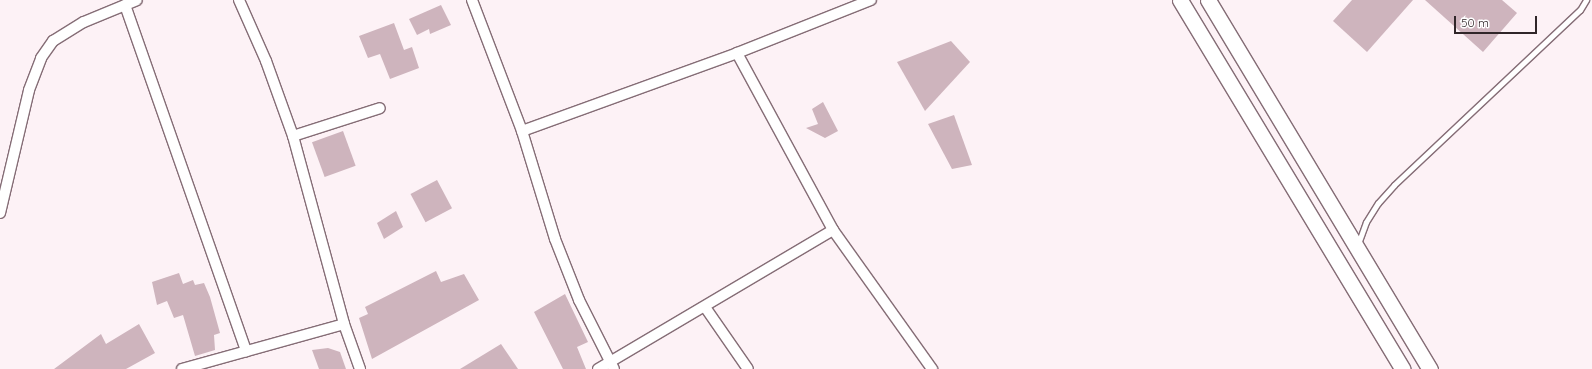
<!DOCTYPE html>
<style>
body{margin:0}
#map{position:relative;width:1592px;height:369px;overflow:hidden;background:#fdf2f6;font-family:Quicksand,sans-serif}
div>[style]{position:absolute}
[style*='--x']{left:calc(var(--x)*1px);top:calc(var(--y)*1px);width:calc(var(--w)*1px);rotate:calc(var(--a)*1deg)}
.building>*{inset:0;background:#ceb4bd;transform-origin:0 0}
.roads{filter:drop-shadow(1px 0 #856d76) drop-shadow(-1px 0 #856d76) drop-shadow(0 1px #856d76) drop-shadow(0 -1px #856d76)}
.service>*{height:5px;margin:-2.5px;padding:0 2.5px;transform-origin:2.5px;border-radius:2.5px;background:#fff}
.minor>*{height:10px;margin:-5px;padding:0 5px;transform-origin:5px;border-radius:5px;background:#fff}
.primary>*{height:15px;margin:-7.5px;padding:0 7.5px;transform-origin:7.5px;border-radius:7.5px;background:#fff}
span{translate:-50% -50%;white-space:nowrap;text-align:center;line-height:1.15;-webkit-text-stroke:3px #fff;paint-order:stroke}
.scale{position:absolute;left:1454px;top:16px;width:83px;height:18px;box-sizing:border-box;border:2px solid #302629;border-top:0;padding-left:5px;font-size:12px;line-height:14px;white-space:nowrap;color:#302629;-webkit-text-stroke:3px #fff;paint-order:stroke}
</style>
<div id="map">
<div class="building">
<i style="clip-path:polygon(1352px 0,1413px 0,1367px 52px,1333px 21px)"></i>
<i style="clip-path:polygon(1425px 0,1502px 0,1517px 13px,1483px 52px)"></i>
<i style="clip-path:polygon(441px 5px,451px 25px,430px 34px,429px 29px,417px 35px,409px 19px)"></i>
<i style="clip-path:polygon(394px 23px,404px 50px,412px 47px,419px 68px,390px 79px,380px 54px,368px 58px,359px 36px)"></i>
<i style="clip-path:polygon(951px 41px,970px 62px,925px 111px,897px 62px)"></i>
<i style="clip-path:polygon(823px 102px,838px 131px,825px 138px,806px 128px,818px 124px,812px 109px)"></i>
<i style="clip-path:polygon(954px 115px,972px 165px,952px 169px,928px 124px)"></i>
<i style="left:343px;top:131px;width:37px;height:33px;rotate:70deg"></i>
<i style="left:437px;top:180px;width:32px;height:30px;rotate:62deg"></i>
<i style="clip-path:polygon(396px 211px,403px 227px,384px 239px,377px 223px)"></i>
<i style="clip-path:polygon(436px 271px,441px 282px,464px 274px,479px 300px,372px 359px,359px 318px,368px 314px,365px 307px)"></i>
<i style="clip-path:polygon(179px 273px,183px 284px,193px 280px,195px 285px,204px 283px,210px 297px,220px 333px,214px 335px,215px 350px,195px 356px,183px 315px,174px 318px,167px 301px,157px 305px,152px 282px)"></i>
<i style="clip-path:polygon(565px 294px,588px 342px,577px 347px,586px 369px,563px 369px,534px 312px)"></i>
<i style="clip-path:polygon(139px 324px,155px 353px,126px 369px,54px 369px,101px 334px,106px 344px)"></i>
<i style="clip-path:polygon(501px 344px,518px 369px,460px 369px)"></i>
<i style="clip-path:polygon(328px 348px,340px 352px,346px 369px,319px 369px,312px 350px)"></i>
</div>
<div class="roads">
<div class="service">
<i style="--x:1358;--y:244;--w:23;--a:-70"></i>
<i style="--x:1366;--y:222;--w:22;--a:-58"></i>
<i style="--x:1378;--y:203;--w:24;--a:-48"></i>
<i style="--x:1394;--y:185;--w:255;--a:-43.3"></i>
<i style="--x:1580;--y:10;--w:12;--a:-59"></i>
</div>
<div class="minor">
<i style="--x:239;--y:0;--w:67;--a:66.1"></i>
<i style="--x:266;--y:61;--w:80;--a:70.2"></i>
<i style="--x:293;--y:136;--w:195;--a:74.8"></i>
<i style="--x:344;--y:324;--w:48;--a:70.4"></i>
<i style="--x:472;--y:0;--w:140;--a:69.1"></i>
<i style="--x:522;--y:131;--w:113;--a:73"></i>
<i style="--x:555;--y:239;--w:66;--a:68.5"></i>
<i style="--x:579;--y:300;--w:77;--a:63.1"></i>
<i style="--x:125;--y:5;--w:367;--a:70.7"></i>
<i style="--x:737;--y:53;--w:201;--a:61.5"></i>
<i style="--x:833;--y:230;--w:171;--a:54.5"></i>
<i style="--x:522;--y:131;--w:229;--a:-19.9"></i>
<i style="--x:737;--y:53;--w:144;--a:-21.6"></i>
<i style="--x:293;--y:136;--w:91;--a:-17.8"></i>
<i style="--x:0;--y:213;--w:126;--a:-76.7"></i>
<i style="--x:29;--y:90;--w:34;--a:-69"></i>
<i style="--x:41;--y:58;--w:21;--a:-55"></i>
<i style="--x:53;--y:41;--w:36;--a:-32"></i>
<i style="--x:84;--y:22;--w:57;--a:-22.5"></i>
<i style="--x:705;--y:307;--w:75;--a:55.3"></i>
<i style="--x:182;--y:369;--w:168;--a:-15.5"></i>
<i style="--x:598;--y:369;--w:273;--a:-30.6"></i>
</div>
<div class="primary">
<i style="--x:1180;--y:0;--w:431;--a:58.9"></i>
<i style="--x:1208;--y:0;--w:431;--a:59"></i>
</div>
</div>
<div class="scale">50 m</div>
</div>
